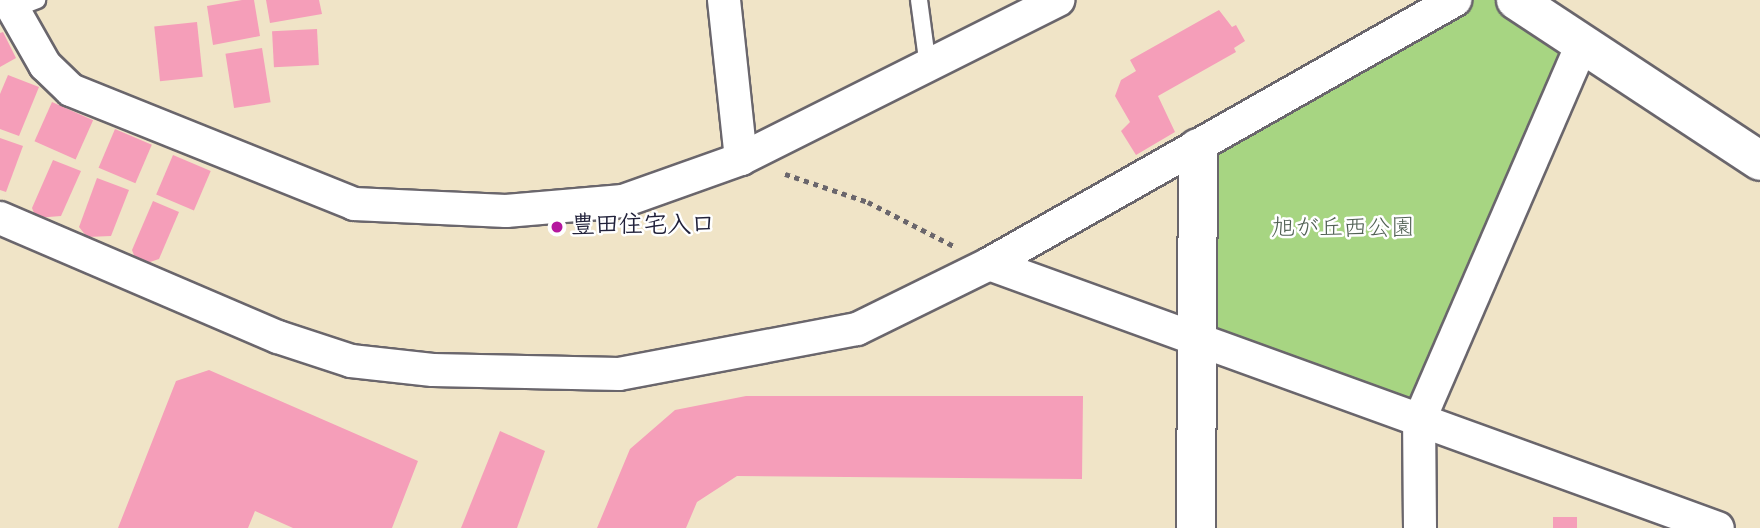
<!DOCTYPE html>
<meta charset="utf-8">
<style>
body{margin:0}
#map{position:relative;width:1760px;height:528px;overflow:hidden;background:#f0e4c7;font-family:"Indie Flower","Klee One",sans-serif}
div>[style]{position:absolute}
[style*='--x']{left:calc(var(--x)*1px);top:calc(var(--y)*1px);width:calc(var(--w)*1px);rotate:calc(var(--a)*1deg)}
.green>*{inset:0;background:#a7d582}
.building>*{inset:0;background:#f59eb9;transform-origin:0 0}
.path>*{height:4.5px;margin-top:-2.25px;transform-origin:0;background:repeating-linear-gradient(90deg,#6a666c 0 5px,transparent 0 10px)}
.roads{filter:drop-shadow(2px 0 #6a666c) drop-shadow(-2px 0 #6a666c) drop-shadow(0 2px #6a666c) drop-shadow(0 -2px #6a666c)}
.service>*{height:16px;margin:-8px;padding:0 8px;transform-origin:8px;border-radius:8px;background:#fff}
.minor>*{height:32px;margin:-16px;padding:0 16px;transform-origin:16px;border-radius:16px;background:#fff}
.tertiary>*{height:38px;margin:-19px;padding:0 19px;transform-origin:19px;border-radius:19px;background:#fff}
.dots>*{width:19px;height:19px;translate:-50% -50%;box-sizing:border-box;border:4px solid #fff;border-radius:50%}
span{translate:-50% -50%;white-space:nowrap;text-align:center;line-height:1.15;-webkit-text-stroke:5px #fff;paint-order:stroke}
.poi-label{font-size:24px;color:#22223b;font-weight:700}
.left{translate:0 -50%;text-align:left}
.park-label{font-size:24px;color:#516154}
</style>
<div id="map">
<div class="green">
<i style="clip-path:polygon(1455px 0,1516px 0,1581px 46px,1419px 421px,1200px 339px,1198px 148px)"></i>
</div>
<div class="building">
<i style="clip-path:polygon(242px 0,254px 0,260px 36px,213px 45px,207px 6px)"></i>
<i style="clip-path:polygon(266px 0,319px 0,322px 14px,270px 23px)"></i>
<i style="clip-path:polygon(1219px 10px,1232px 27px,1236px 25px,1245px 41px,1234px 48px,1236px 52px,1158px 96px,1175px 132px,1136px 155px,1121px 131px,1130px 122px,1115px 96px,1121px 80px,1136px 71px,1130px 60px)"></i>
<i style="left:197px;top:22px;width:55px;height:43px;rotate:84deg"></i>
<i style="left:317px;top:29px;width:36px;height:45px;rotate:87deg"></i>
<i style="clip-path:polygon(3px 32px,16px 58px,0 67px,0 33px)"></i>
<i style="left:262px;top:48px;width:55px;height:37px;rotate:81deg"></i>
<i style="clip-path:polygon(8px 75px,39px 87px,19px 136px,0 129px,0 94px)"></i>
<i style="left:52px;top:102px;width:45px;height:43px;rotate:24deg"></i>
<i style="left:115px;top:129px;width:40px;height:42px;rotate:23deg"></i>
<i style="clip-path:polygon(0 138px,23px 146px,6px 192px,0 190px)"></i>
<i style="left:173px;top:155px;width:41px;height:43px;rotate:23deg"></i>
<i style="clip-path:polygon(53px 160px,81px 171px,61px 216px,36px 218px,32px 208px)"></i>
<i style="clip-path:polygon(97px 178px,129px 190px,111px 236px,87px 237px,79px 227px)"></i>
<i style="clip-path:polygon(153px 201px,179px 212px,159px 259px,138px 266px,132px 250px)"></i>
<i style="clip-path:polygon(209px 370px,418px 461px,392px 528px,293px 528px,255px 511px,248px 528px,118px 528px,176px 381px)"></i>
<i style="clip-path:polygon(746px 396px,1083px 396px,1082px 479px,737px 476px,697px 502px,686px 528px,597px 528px,630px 449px,675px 410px)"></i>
<i style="clip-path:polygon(500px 431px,545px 451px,517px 528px,461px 528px)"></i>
<i style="left:1553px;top:517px;width:24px;height:11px"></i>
</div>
<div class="path">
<i style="--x:785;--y:174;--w:88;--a:18.6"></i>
<i style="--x:868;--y:202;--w:97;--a:27.1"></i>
</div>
<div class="roads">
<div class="service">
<i style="--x:919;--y:0;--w:68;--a:82.3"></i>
<i style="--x:14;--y:9;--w:25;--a:-21"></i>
</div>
<div class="minor">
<i style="--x:8;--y:0;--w:75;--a:60.4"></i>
<i style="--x:45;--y:65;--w:36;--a:44"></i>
<i style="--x:71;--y:90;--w:305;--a:21.9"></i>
<i style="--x:354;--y:204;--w:152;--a:2.6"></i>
<i style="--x:506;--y:211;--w:117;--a:-4.9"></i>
<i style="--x:623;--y:201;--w:125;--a:-19.6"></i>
<i style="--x:741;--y:159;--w:355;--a:-26.6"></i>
<i style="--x:724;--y:0;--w:160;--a:83.9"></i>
<i style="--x:0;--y:218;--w:302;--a:23.2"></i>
<i style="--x:278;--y:337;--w:77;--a:18.2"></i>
<i style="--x:351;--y:361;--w:82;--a:6.3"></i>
<i style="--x:433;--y:370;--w:186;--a:1.2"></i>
<i style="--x:619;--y:374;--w:242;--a:-10.7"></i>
<i style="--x:857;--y:329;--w:147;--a:-26.2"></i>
<i style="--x:989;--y:264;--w:536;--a:-29.53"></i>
<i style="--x:989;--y:264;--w:775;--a:19.91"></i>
<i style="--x:1420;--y:528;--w:107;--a:-90.5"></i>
<i style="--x:1419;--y:421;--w:408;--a:-66.6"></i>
</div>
<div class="tertiary">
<i style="--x:1516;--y:0;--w:292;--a:33.4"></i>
<i style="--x:1196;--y:528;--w:380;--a:-89.7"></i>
</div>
</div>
<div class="dots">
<i style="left:557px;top:227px;background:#b5179e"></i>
</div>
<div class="poi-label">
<span class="left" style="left:571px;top:227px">豊田住宅入口</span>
</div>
<div class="park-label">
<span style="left:1343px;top:230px">旭が丘西公園</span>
</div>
</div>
